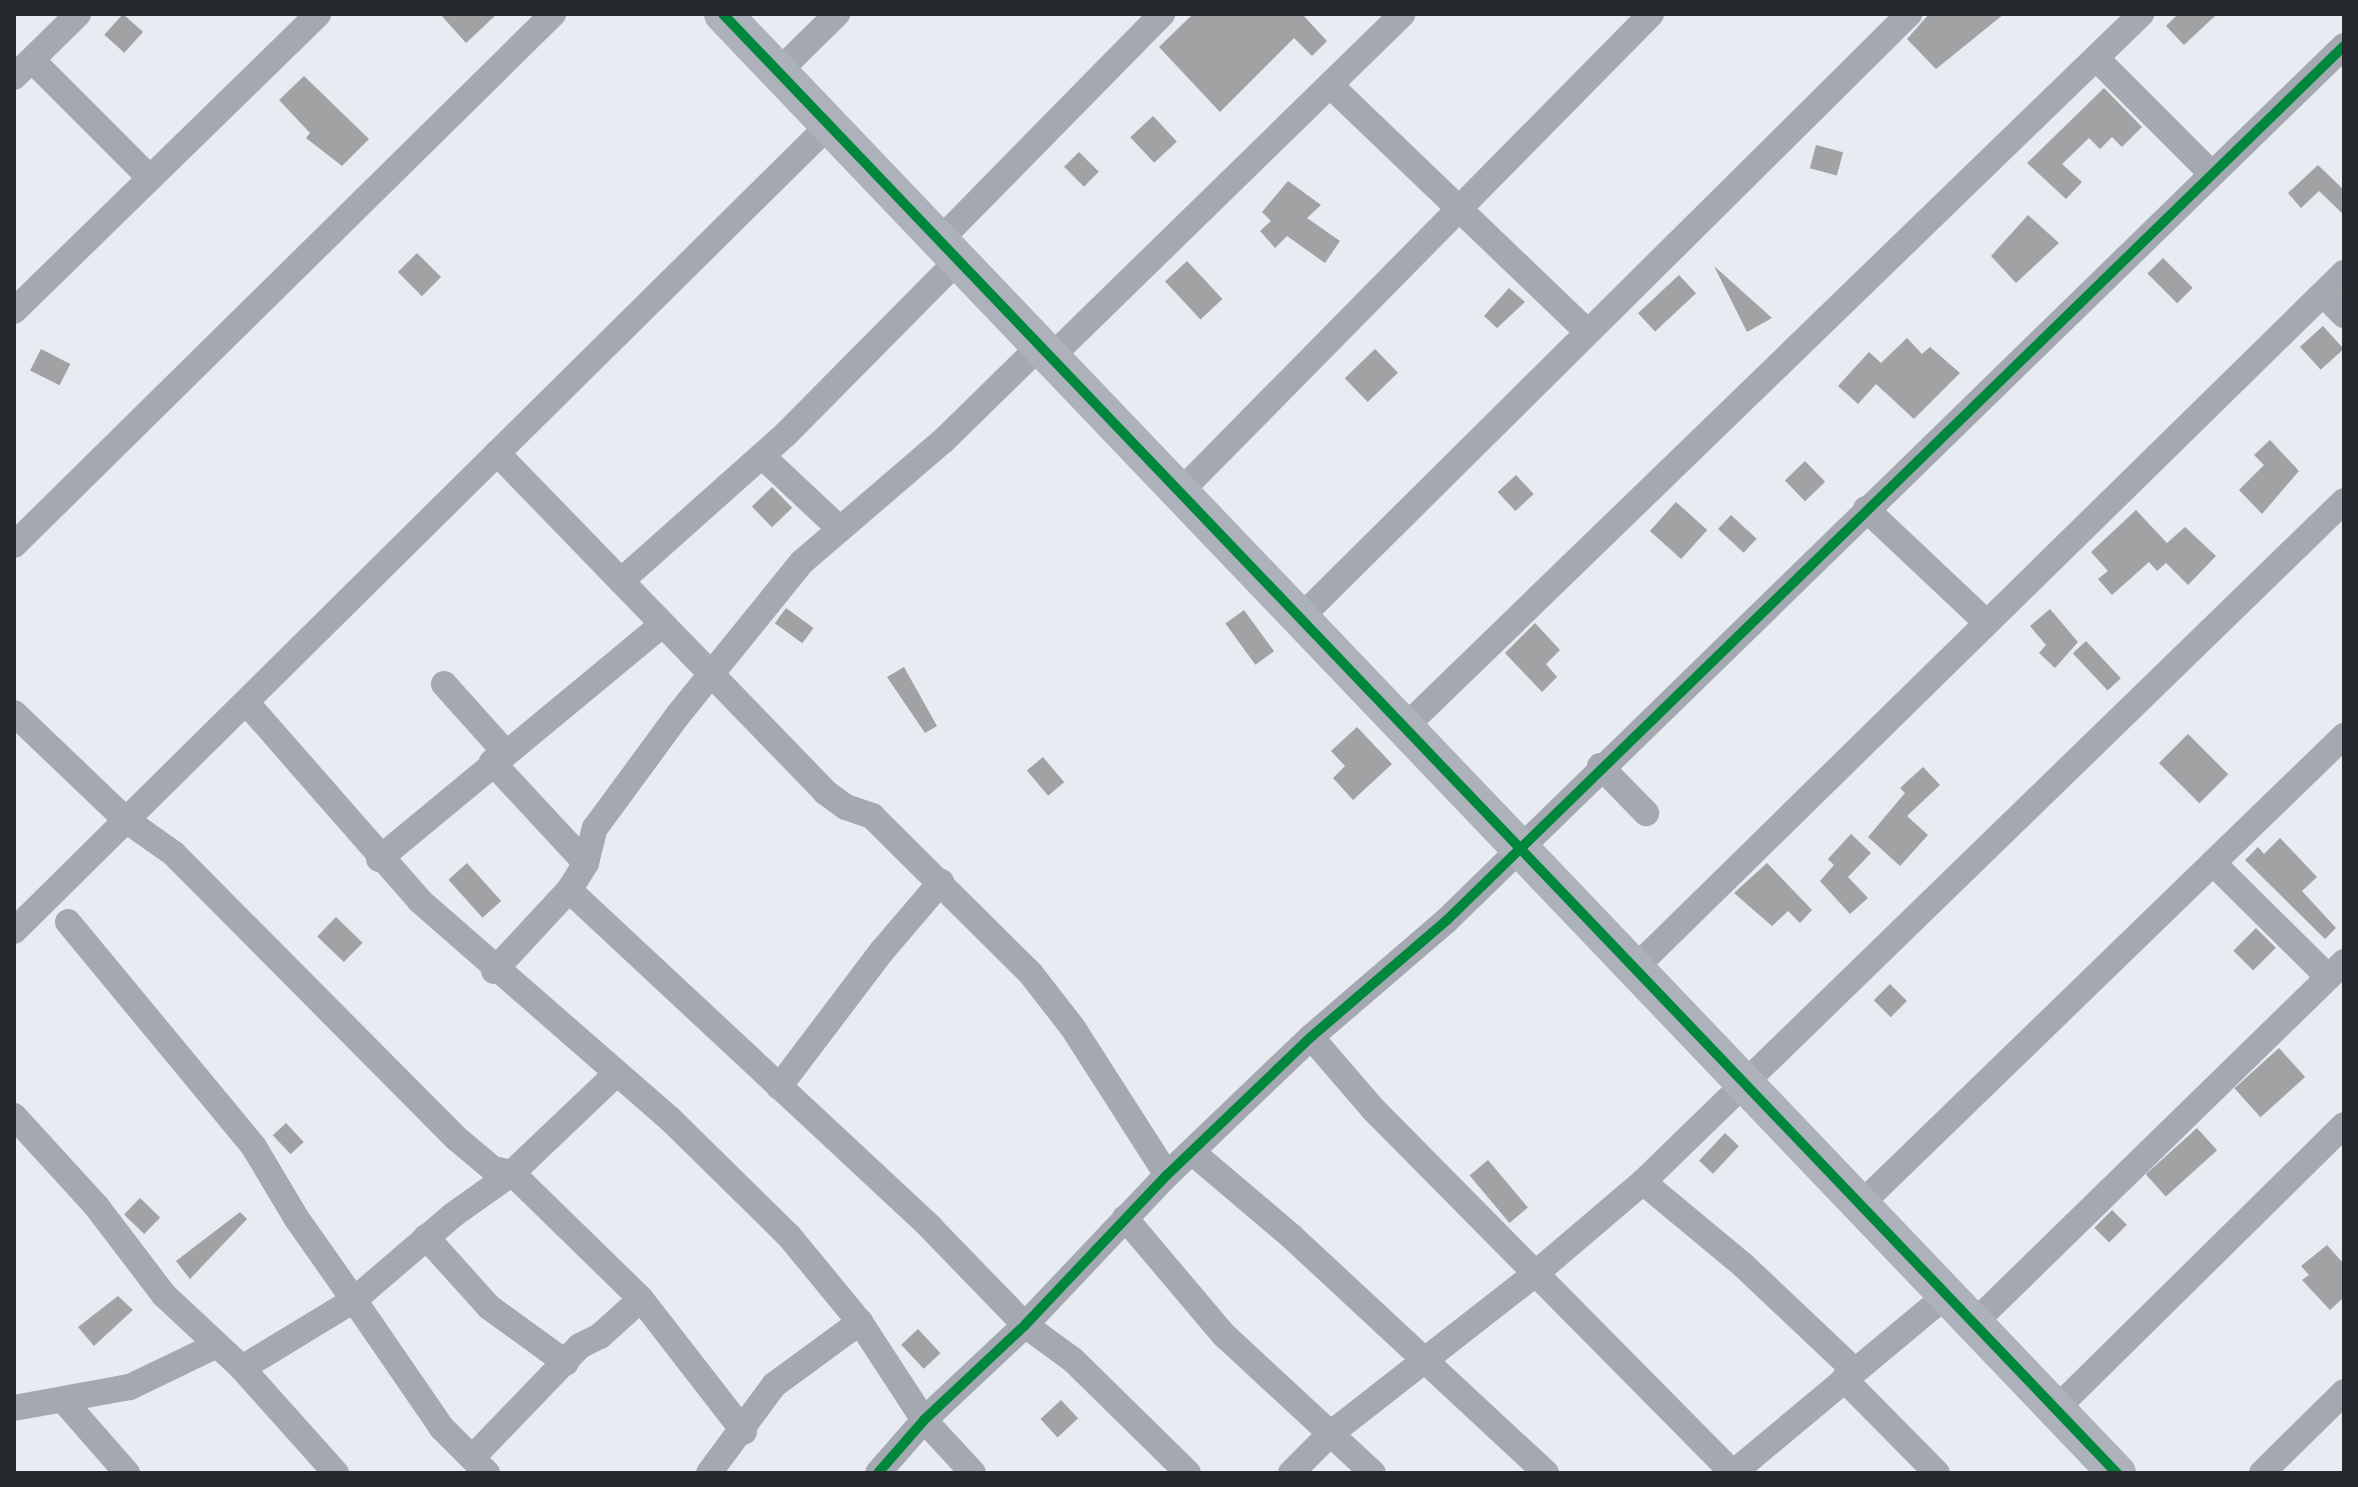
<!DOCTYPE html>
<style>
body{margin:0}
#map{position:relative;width:2358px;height:1487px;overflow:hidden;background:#e8ebf2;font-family:Karla,sans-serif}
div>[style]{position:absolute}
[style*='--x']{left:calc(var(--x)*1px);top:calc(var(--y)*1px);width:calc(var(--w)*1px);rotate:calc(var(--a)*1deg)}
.building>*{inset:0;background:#a1a2a3;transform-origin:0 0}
.street>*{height:26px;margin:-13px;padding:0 13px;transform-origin:13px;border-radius:13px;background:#a4a8b0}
.secondary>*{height:38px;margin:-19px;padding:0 19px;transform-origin:19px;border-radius:19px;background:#acb1ba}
.cycleway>*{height:10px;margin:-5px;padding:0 5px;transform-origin:5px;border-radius:5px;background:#00873e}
span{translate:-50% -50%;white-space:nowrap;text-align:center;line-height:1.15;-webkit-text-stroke:8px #fff;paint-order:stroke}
.frame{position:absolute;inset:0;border:16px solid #25282d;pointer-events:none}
</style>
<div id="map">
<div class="building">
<i style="left:123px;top:14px;width:27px;height:28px;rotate:42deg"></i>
<i style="clip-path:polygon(440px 14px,497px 14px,466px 43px)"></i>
<i style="clip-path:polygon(1193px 14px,1302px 14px,1327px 41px,1312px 56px,1294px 38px,1220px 112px,1159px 47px)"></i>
<i style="clip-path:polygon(1929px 14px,2004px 14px,1936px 69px,1907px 39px)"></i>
<i style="clip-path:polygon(2178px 14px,2217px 14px,2184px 45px,2166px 26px)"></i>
<i style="clip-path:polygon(304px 76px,369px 139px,342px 166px,306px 138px,310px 133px,279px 100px)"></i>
<i style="clip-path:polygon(2104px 88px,2142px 127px,2122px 147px,2112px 137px,2100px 149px,2089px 138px,2062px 164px,2082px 182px,2066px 199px,2027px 163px)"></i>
<i style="left:1153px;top:116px;width:35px;height:31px;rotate:47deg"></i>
<i style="left:1816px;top:145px;width:28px;height:24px;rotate:15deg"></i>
<i style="left:1079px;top:152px;width:28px;height:21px;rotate:45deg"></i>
<i style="clip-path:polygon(2318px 165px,2344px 190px,2344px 215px,2319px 191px,2301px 208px,2288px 193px)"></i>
<i style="clip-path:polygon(1288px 181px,1321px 205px,1307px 218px,1340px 241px,1325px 263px,1287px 236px,1275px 248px,1260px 231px,1271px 221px,1262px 212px)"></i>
<i style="clip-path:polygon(2028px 215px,2059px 243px,2016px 283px,1991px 256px)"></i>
<i style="left:417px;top:253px;width:34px;height:27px;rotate:45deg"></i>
<i style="left:2163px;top:258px;width:42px;height:22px;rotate:45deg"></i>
<i style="left:1187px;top:261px;width:52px;height:30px;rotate:47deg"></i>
<i style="clip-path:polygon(1714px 266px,1772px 318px,1747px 332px)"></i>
<i style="left:1679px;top:275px;width:25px;height:56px;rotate:47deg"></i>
<i style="clip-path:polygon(1509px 288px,1525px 302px,1497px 328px,1484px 316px)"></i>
<i style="left:2323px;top:326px;width:31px;height:31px;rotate:48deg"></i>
<i style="clip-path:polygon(1907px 338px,1922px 354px,1930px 347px,1960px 373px,1914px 419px,1876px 384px,1858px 404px,1838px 386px,1869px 352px,1881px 363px)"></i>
<i style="left:41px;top:349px;width:33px;height:24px;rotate:27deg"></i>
<i style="left:1375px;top:349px;width:33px;height:42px;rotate:46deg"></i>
<i style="clip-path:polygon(2270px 440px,2299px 471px,2262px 514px,2239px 490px,2264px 465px,2254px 455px)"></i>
<i style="left:1805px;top:461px;width:29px;height:28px;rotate:46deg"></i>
<i style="left:1516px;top:475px;width:26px;height:25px;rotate:47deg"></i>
<i style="left:772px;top:487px;width:29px;height:28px;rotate:46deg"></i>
<i style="left:1676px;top:502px;width:42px;height:39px;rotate:42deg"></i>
<i style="clip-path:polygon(2136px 510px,2167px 543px,2185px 527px,2216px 556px,2188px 585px,2166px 563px,2157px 571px,2149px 562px,2112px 595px,2098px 579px,2108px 571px,2091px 552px)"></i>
<i style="left:1731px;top:515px;width:35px;height:19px;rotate:43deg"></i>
<i style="left:786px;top:608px;width:34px;height:19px;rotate:36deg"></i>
<i style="clip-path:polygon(2050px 609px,2078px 642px,2055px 668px,2039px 653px,2046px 645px,2030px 626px)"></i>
<i style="left:1244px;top:610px;width:51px;height:23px;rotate:54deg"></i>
<i style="clip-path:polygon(1535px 623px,1560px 650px,1546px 664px,1557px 677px,1542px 692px,1505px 653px)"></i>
<i style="left:2086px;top:641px;width:51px;height:18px;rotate:47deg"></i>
<i style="clip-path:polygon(904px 667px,937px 726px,925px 733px,887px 677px)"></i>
<i style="clip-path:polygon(1357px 727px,1392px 764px,1353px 800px,1333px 778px,1345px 766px,1331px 751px)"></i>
<i style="left:2188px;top:734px;width:57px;height:41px;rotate:45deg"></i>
<i style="left:1043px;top:757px;width:33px;height:21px;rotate:50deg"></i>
<i style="clip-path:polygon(1923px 767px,1940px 785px,1907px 816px,1928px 835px,1900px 866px,1868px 837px,1905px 793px,1900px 788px)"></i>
<i style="clip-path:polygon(1851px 834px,1871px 853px,1848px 877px,1868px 898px,1850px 914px,1820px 881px,1834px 865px,1828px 859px)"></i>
<i style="clip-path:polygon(2280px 838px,2317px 877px,2302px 891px,2336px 928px,2325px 939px,2245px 860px,2258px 847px,2264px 854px)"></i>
<i style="left:467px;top:863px;width:51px;height:25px;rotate:48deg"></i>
<i style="clip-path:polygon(1767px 863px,1812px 910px,1800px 923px,1788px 911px,1772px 926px,1734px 893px)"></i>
<i style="left:336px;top:917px;width:37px;height:27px;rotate:44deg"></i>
<i style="left:2256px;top:928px;width:28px;height:32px;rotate:45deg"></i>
<i style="left:1890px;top:984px;width:24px;height:23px;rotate:45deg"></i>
<i style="left:2279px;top:1048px;width:39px;height:60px;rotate:48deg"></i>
<i style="left:286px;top:1123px;width:26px;height:18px;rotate:47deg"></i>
<i style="left:2197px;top:1128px;width:30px;height:69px;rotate:48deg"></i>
<i style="left:1725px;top:1133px;width:19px;height:38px;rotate:43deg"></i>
<i style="left:1488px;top:1160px;width:62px;height:24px;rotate:50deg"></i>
<i style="left:140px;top:1198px;width:28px;height:23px;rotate:44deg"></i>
<i style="left:2112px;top:1210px;width:21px;height:25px;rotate:45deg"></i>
<i style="clip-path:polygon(240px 1212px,247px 1219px,190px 1279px,176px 1261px)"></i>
<i style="clip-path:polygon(2327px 1245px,2344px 1264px,2344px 1297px,2330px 1310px,2302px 1280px,2309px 1275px,2301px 1266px)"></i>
<i style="clip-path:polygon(118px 1296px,133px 1310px,94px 1346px,78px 1327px)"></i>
<i style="left:918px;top:1329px;width:33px;height:23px;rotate:47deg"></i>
<i style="left:1061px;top:1400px;width:25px;height:28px;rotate:47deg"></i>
</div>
<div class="street">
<i style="--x:2096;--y:58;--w:164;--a:45"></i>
<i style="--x:32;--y:60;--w:167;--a:45"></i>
<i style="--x:778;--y:72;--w:83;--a:-44.5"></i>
<i style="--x:14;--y:77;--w:90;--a:-44.5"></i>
<i style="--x:1330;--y:85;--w:357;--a:43.8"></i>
<i style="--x:940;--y:240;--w:317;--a:-45.5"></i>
<i style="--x:2323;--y:294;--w:30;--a:45"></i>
<i style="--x:14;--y:311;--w:425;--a:-44.3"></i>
<i style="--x:1051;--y:357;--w:491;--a:-44.3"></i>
<i style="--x:497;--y:453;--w:472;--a:45.9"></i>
<i style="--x:825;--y:792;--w:26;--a:36"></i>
<i style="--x:846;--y:807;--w:28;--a:19"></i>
<i style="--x:872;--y:816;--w:224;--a:44.8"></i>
<i style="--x:1031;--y:974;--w:68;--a:52.1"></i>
<i style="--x:1073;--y:1028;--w:174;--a:57.4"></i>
<i style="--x:762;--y:456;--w:105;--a:43.1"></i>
<i style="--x:1180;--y:492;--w:671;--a:-45.42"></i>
<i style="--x:1866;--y:509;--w:166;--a:43.3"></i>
<i style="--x:14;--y:545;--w:757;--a:-44.57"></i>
<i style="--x:621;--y:581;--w:221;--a:-41.7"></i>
<i style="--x:786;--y:434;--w:245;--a:-45.3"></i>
<i style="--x:1300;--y:618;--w:858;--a:-44.76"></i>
<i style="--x:444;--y:684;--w:91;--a:48.1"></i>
<i style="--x:246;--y:702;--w:264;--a:48.8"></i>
<i style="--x:420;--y:901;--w:333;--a:41.1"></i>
<i style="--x:671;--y:1120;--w:165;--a:44.5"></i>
<i style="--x:789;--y:1236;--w:112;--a:50.5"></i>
<i style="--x:860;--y:1322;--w:117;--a:56.9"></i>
<i style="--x:924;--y:1420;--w:72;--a:47.2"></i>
<i style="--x:14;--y:713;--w:155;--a:43.7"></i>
<i style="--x:126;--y:820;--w:57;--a:35.1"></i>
<i style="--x:173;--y:853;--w:402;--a:45.2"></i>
<i style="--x:456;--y:1138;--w:48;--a:40"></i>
<i style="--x:493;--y:1169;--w:19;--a:12"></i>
<i style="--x:512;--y:1173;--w:180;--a:44.3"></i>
<i style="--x:641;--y:1299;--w:168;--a:52.2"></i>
<i style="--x:1405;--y:727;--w:1025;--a:-44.09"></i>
<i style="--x:492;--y:762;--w:138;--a:47.1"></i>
<i style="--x:586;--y:863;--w:32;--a:122"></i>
<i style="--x:569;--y:890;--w:495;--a:43"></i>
<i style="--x:931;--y:1228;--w:135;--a:45.9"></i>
<i style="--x:1025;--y:1325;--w:59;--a:36.1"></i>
<i style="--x:1073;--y:1360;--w:161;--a:44.5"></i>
<i style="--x:1600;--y:766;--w:66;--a:45.6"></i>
<i style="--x:379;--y:859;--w:367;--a:-39.6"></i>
<i style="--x:586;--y:863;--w:36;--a:-76"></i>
<i style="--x:595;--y:828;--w:140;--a:-53.7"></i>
<i style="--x:678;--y:715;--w:197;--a:-51"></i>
<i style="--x:802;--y:562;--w:187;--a:-40.7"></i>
<i style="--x:944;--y:440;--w:134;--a:-44.4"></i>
<i style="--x:2213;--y:863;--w:162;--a:44.7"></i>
<i style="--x:68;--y:922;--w:292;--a:50.4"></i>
<i style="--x:254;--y:1147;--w:84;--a:59.2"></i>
<i style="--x:297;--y:1219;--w:99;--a:54.9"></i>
<i style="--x:354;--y:1300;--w:131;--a:148.7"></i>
<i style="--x:14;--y:931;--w:1146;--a:-44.68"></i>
<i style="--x:1635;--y:968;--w:993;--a:-44.43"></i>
<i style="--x:494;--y:971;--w:110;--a:-47.2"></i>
<i style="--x:1311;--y:1037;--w:96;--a:49.2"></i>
<i style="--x:1374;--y:1110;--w:511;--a:45.32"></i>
<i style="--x:779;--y:1087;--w:171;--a:-52.9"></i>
<i style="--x:882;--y:951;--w:91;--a:-49.5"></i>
<i style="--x:14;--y:1116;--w:123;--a:47.6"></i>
<i style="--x:97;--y:1207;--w:111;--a:52.7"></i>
<i style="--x:164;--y:1295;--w:107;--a:43.1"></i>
<i style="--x:242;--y:1368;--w:141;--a:48.2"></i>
<i style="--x:1192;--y:1152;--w:130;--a:40.3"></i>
<i style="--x:1291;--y:1236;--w:348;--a:42.9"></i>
<i style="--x:1643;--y:1182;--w:130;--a:39.7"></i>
<i style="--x:1743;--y:1265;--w:153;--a:43.4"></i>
<i style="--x:1861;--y:1204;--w:673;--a:-44.1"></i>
<i style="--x:1125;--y:1218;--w:153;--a:49.8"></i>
<i style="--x:1224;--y:1335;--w:203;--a:42.8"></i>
<i style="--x:426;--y:1237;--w:94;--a:48"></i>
<i style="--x:489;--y:1307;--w:95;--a:36"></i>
<i style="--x:1974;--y:1323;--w:517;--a:-44.29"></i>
<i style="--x:1844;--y:1379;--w:132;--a:45.3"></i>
<i style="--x:64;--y:1401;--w:96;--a:48.8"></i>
<i style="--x:14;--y:1408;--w:118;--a:-10.3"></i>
<i style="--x:130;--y:1387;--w:94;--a:-25.8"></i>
<i style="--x:2056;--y:1409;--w:404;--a:-44.6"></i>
<i style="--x:473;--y:1457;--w:154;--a:-46.1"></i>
<i style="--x:580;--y:1346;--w:22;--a:-27"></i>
<i style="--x:600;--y:1336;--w:55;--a:-42.1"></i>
<i style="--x:487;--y:1473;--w:64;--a:-135"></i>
<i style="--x:442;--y:1428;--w:155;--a:-124.5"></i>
<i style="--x:354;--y:1300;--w:130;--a:-40.6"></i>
<i style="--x:453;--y:1215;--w:72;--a:-35.4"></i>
<i style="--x:512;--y:1173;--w:142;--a:-43.6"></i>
<i style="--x:709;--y:1473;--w:109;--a:-53.5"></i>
<i style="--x:774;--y:1385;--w:107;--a:-36.2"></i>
<i style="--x:878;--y:1473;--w:70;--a:-49"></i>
<i style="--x:924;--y:1420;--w:139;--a:-43.2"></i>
<i style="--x:1025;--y:1325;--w:207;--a:-46.6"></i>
<i style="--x:1167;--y:1175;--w:199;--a:-43.8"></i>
<i style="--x:1311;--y:1037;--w:179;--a:-40.7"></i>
<i style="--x:1447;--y:920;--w:1252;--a:-44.26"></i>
<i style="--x:1291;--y:1473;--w:54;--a:-45"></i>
<i style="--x:1329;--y:1435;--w:261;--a:-38"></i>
<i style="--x:1535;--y:1274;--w:142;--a:-40.4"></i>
<i style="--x:1643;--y:1182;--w:977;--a:-44.17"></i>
<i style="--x:1733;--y:1473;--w:278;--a:-39.8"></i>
<i style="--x:2262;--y:1473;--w:115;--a:-44.6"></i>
</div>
<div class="secondary">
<i style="--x:723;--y:14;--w:2018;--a:46.31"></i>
</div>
<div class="cycleway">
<i style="--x:723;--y:14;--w:2018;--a:46.31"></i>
<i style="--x:878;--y:1473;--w:70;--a:-49"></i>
<i style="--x:924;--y:1420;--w:139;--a:-43.2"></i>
<i style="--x:1025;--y:1325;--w:207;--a:-46.6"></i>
<i style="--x:1167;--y:1175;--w:199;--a:-43.8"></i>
<i style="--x:1311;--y:1037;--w:179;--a:-40.7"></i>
<i style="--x:1447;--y:920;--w:1252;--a:-44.26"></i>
</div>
<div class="frame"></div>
</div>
